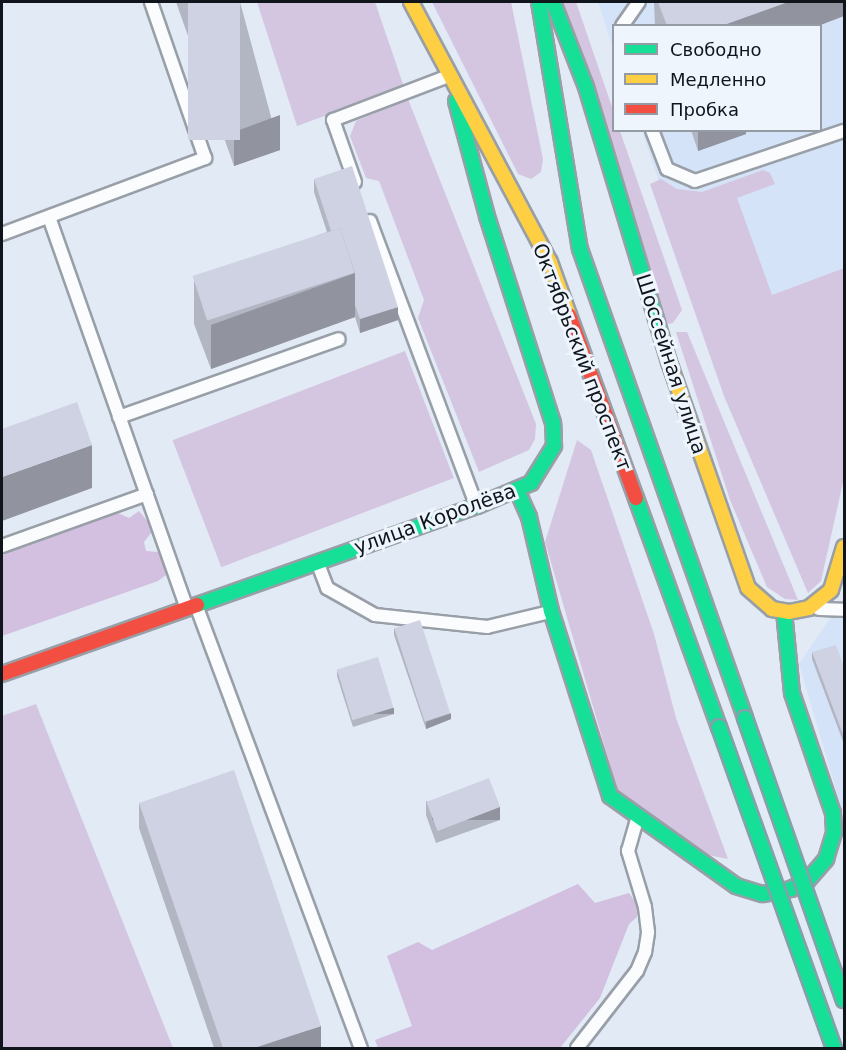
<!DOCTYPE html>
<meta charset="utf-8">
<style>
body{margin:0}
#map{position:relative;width:846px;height:1050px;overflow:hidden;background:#e1eaf5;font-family:"DejaVu Sans",sans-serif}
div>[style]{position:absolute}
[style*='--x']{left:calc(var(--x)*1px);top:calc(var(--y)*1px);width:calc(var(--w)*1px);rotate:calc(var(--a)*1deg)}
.built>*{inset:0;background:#d4e3f7}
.green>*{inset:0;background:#d4c6e0;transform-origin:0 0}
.forest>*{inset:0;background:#d3bfdf}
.roads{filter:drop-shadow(2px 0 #989fa7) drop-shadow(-2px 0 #989fa7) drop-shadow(0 2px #989fa7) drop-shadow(0 -2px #989fa7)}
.lane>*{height:12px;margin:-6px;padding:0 6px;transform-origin:6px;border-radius:6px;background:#fafcfe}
.fast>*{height:14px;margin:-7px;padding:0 7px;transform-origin:7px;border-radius:7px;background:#16e098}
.slow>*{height:14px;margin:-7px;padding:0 7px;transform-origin:7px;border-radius:7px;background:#ffcf43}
.jam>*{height:14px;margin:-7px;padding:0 7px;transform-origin:7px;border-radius:7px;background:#f24e42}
.bridges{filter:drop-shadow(2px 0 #85a0aa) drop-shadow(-2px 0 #85a0aa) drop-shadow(0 2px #85a0aa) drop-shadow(0 -2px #85a0aa)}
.fast-bridge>*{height:14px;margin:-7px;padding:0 7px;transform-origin:7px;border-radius:7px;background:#16e098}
.wall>*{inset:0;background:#b2b5c2}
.shaded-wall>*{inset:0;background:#91939e;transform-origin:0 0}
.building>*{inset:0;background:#cfd2e2;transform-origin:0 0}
span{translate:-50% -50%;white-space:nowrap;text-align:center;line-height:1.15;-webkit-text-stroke:6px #eff5fd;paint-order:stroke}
.street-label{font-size:20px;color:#0f151b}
.frame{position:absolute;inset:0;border:3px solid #0f151b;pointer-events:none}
.legend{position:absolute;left:612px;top:24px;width:210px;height:108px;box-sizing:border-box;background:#eff5fd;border:2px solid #959ba3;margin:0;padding:8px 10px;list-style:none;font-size:18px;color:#0f151b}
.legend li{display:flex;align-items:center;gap:12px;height:30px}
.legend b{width:30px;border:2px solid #959ba3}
</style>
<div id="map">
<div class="built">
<i style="clip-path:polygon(598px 2px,844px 2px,844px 268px,751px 303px,676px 233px,642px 131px,820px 130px,820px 26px,614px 26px,613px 48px)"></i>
<i style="clip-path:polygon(844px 598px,844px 816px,799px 664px)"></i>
</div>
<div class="green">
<i style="clip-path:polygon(257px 2px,375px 2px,404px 87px,297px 126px)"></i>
<i style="clip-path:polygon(432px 2px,511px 2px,543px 159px,541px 172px,531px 179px,518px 174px)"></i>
<i style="clip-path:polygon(550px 2px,576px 2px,613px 110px,614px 130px,620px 131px,682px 310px,673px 323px,663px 325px)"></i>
<i style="clip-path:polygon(408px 99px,536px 424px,535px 439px,529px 450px,479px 472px,418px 318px,424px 300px,379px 181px,366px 178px,350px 136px,356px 121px)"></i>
<i style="clip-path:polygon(763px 170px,770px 173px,775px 184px,737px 198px,772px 295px,844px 268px,844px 478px,821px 581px,808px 593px,724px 396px,650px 184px,661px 179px,677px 189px,702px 192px)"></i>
<i style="clip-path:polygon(676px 332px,687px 332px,798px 600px,785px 599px,767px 587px,730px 500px)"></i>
<i style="left:405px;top:351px;width:136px;height:249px;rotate:69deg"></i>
<i style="clip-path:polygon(577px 440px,591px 450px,654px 634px,676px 718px,728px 859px,708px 855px,618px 792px,545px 542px)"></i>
<i style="clip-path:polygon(36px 704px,173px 1048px,2px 1048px,2px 716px)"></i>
</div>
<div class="forest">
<i style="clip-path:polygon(139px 511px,154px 529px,144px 542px,146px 551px,158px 552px,165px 564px,166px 575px,158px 581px,2px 636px,2px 551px,104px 517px,118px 513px,129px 518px)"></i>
<i style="clip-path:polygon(578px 884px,595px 903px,629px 893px,637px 904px,637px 917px,629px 924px,600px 998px,560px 1048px,378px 1048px,375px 1040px,412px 1026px,387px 956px,418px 942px,432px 950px)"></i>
</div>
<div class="roads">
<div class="lane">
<i style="--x:622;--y:26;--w:29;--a:-55"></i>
<i style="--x:652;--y:130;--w:42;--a:69"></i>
<i style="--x:667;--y:169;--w:30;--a:23"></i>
<i style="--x:695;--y:181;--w:157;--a:-18.6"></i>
<i style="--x:355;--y:182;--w:66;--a:-109.5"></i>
<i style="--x:333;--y:120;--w:124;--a:-20.8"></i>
<i style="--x:49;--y:217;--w:413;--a:70.6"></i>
<i style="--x:370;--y:221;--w:303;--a:69.5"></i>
<i style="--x:2;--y:234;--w:217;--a:-20.5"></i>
<i style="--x:205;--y:158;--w:165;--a:-109.1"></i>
<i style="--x:119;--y:417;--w:233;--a:-19.5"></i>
<i style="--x:2;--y:546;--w:154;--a:-19.7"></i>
<i style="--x:318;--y:564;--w:26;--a:69"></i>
<i style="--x:327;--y:588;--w:55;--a:29.4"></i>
<i style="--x:375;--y:615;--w:113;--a:6.1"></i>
<i style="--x:487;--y:627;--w:65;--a:-13.4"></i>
<i style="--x:196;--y:605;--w:473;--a:69.6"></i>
<i style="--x:819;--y:609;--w:25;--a:2"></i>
<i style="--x:577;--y:1048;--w:98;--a:-52.1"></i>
<i style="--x:637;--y:971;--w:21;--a:-67"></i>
<i style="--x:645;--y:952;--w:20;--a:-81"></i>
<i style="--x:648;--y:932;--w:25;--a:-97"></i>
<i style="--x:645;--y:907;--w:59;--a:-106.9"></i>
<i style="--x:628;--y:851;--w:33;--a:-74"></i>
</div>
<div class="fast">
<i style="--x:539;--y:2;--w:250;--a:80.6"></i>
<i style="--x:580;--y:249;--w:497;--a:70.6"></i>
<i style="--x:553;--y:2;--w:91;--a:68.8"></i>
<i style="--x:586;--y:87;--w:287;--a:73.2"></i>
<i style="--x:517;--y:490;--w:30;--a:66"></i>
<i style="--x:529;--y:517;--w:97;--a:76.8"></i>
<i style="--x:551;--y:611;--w:194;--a:72.3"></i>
<i style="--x:610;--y:796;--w:155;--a:35.5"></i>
<i style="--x:736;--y:886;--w:28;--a:17"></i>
<i style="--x:763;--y:894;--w:28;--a:-10"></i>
<i style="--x:791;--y:889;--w:19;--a:-28"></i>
<i style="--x:808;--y:880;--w:28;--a:-49"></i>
<i style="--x:826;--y:859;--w:28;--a:-73"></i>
<i style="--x:834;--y:832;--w:19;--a:-93"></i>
<i style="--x:833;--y:813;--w:127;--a:-108.9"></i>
<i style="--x:792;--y:693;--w:81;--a:-95.6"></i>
<i style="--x:636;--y:498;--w:244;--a:70.1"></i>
<i style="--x:197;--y:605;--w:297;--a:-19.5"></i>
<i style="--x:477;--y:506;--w:59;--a:-23.1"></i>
<i style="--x:531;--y:483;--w:44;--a:-58.1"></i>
<i style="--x:554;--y:446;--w:23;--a:-92"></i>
<i style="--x:553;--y:423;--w:217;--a:-107.7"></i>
<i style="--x:487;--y:216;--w:119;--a:-105.1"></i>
</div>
<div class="slow">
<i style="--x:411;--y:2;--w:295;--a:61.9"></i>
<i style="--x:550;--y:262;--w:56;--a:70.3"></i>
<i style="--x:669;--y:362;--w:239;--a:70.7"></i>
<i style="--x:748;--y:588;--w:32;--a:41"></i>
<i style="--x:772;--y:609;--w:17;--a:10"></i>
<i style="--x:789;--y:612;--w:20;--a:-11"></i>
<i style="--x:809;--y:608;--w:28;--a:-39"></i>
<i style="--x:831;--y:590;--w:45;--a:-73.2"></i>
</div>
<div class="jam">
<i style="--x:569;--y:315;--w:195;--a:69.9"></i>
<i style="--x:2;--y:674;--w:207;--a:-19.5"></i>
</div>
</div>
<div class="bridges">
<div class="fast-bridge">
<i style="--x:745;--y:718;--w:299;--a:70.7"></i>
<i style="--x:719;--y:727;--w:341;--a:70.3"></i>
</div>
</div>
<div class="wall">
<i style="clip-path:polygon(176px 2px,240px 2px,280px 150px,234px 166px)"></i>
<i style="clip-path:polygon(654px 2px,844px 2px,818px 26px,655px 26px)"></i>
<i style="clip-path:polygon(691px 130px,746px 130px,746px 134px,698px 151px)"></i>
<i style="clip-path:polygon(314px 179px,398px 320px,360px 333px,355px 317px,211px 369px,194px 324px,194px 280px,327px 232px,314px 192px)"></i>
<i style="clip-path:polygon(394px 628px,451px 719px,426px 729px,394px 635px)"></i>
<i style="clip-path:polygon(812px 652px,844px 667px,844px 744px,812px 659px)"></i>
<i style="clip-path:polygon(337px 670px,394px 714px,353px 727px,337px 676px)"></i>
<i style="clip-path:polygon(426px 801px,500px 820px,436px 843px,426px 815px)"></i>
<i style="clip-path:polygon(139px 803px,321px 1048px,214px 1048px,139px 828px)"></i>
</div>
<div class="shaded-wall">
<i style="clip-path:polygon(788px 2px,844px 2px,844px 16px,818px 26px,721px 26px)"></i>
<i style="clip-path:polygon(280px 115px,280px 150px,234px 166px,234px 132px)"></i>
<i style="clip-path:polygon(698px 130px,746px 130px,746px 134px,698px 151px)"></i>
<i style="clip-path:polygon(355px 273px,355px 317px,211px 369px,211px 325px)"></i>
<i style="clip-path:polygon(398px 307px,398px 320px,360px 333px,360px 319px)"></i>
<i style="clip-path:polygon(92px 445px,92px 488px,2px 521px,2px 477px)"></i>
<i style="left:394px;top:708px;width:6px;height:43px;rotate:90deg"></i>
<i style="clip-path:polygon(451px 713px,451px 719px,426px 729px,426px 722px)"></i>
<i style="left:500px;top:807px;width:13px;height:68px;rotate:90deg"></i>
<i style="clip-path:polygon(321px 1026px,321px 1048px,254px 1048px)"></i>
</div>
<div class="building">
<i style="left:188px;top:2px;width:52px;height:138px"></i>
<i style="clip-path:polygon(658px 2px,788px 2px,721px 26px,667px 26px)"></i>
<i style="clip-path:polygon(352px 166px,398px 307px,360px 319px,355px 305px,355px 273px,340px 228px,331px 231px,314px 179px)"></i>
<i style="left:340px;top:228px;width:47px;height:155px;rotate:72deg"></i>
<i style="clip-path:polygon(77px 402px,92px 445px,2px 477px,2px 429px)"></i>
<i style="left:420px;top:620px;width:98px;height:27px;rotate:72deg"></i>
<i style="clip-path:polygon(836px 645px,844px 667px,844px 737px,812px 652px)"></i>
<i style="left:378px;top:657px;width:53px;height:43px;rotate:73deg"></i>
<i style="clip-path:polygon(234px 770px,321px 1026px,254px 1048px,223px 1048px,139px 803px)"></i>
<i style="left:489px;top:778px;width:31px;height:67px;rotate:69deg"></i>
</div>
<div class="street-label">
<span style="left:582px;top:357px;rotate:69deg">Октябрьский проспект</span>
<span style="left:671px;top:364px;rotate:72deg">Шоссейная улица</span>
<span style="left:435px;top:519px;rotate:-20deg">улица Королёва</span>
</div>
<div class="frame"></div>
<ul class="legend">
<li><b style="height:8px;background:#16e098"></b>Свободно</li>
<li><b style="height:8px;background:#ffcf43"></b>Медленно</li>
<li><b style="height:8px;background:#f24e42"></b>Пробка</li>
</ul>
</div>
